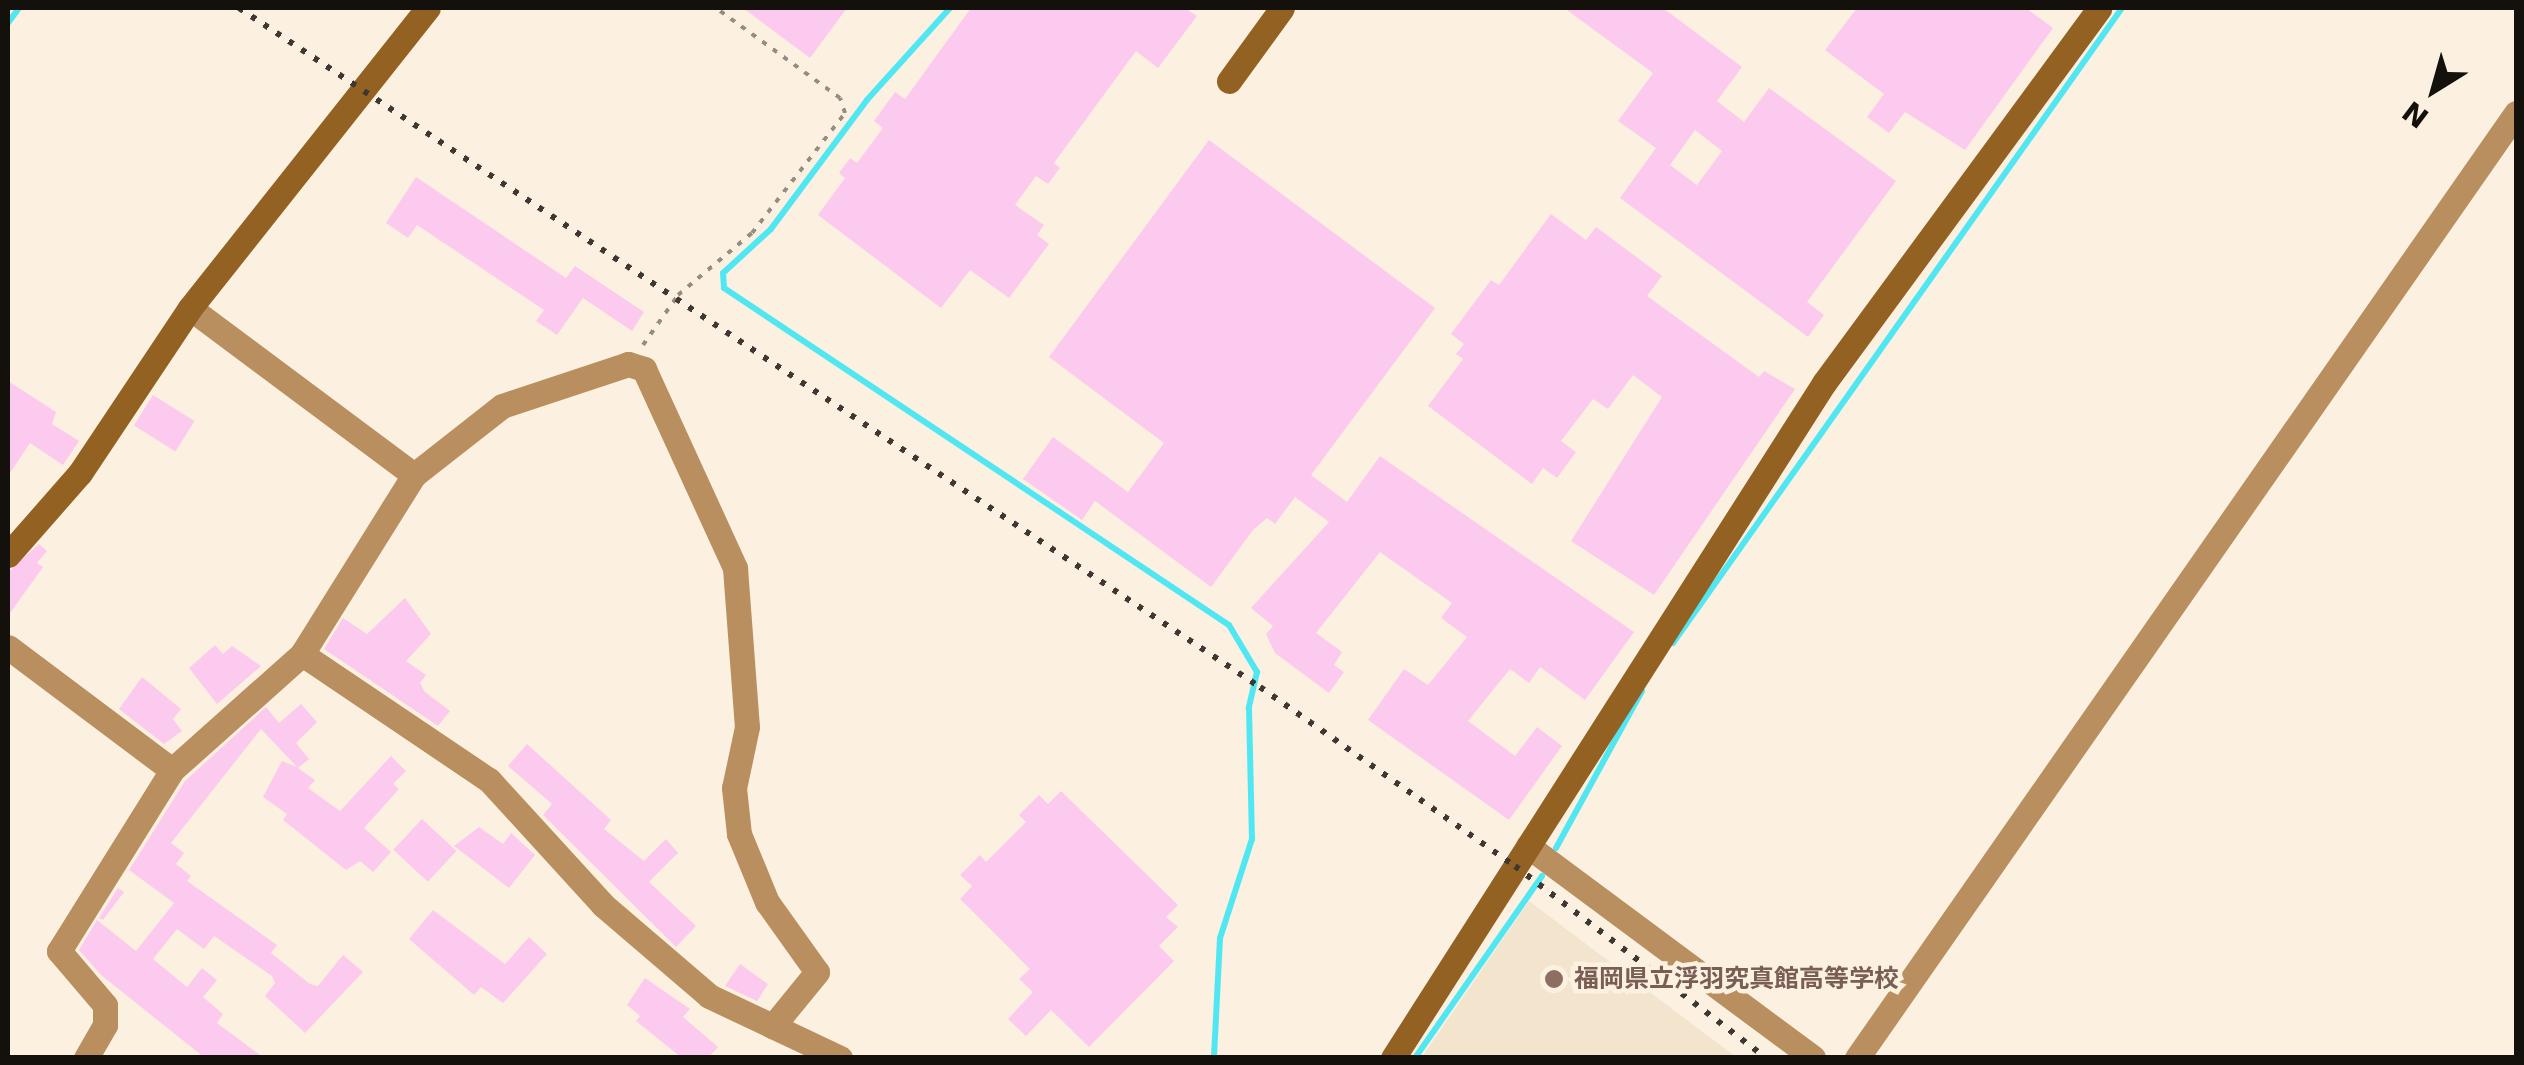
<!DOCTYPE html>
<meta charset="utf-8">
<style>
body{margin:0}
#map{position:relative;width:2524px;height:1065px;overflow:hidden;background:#fcf1e1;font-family:"DejaVu Sans","Noto Sans JP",sans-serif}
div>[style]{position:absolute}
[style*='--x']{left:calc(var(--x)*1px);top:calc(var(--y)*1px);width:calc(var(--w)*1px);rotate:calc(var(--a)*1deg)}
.built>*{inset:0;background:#f2e4cd}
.stream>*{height:6px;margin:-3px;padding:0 3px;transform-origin:3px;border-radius:3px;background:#51e7f2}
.building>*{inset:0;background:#fcc9ef;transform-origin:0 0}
.path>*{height:4px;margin-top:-2px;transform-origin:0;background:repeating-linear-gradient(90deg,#958d82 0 5px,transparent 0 13px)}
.street>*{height:25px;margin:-12.5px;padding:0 12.5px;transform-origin:12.5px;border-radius:12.5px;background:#ba8f5f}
.secondary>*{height:25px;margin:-12.5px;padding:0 12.5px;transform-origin:12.5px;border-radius:12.5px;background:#936222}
.rail>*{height:6px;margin-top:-3px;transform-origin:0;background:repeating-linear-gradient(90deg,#3d3932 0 5px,transparent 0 15px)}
.dots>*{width:28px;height:28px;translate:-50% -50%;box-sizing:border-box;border:5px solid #fcf1e1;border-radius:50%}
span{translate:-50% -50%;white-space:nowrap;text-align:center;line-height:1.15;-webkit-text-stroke:9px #fcf1e1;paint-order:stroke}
.education-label{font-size:25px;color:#785e54;font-weight:700}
.left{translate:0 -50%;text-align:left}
.frame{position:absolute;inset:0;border:10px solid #14110c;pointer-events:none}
.north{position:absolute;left:2384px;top:40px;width:100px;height:100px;-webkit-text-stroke:8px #fcf1e1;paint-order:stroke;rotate:217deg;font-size:28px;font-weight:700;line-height:40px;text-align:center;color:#14110c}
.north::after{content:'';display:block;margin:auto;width:35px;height:45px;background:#14110c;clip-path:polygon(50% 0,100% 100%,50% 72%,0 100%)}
</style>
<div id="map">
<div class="built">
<i style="clip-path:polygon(1529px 901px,1736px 1057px,1422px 1057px)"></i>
</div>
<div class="stream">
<i style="--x:950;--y:8;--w:124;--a:132.1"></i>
<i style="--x:867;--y:100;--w:161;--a:126.7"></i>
<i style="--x:771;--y:229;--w:65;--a:137.5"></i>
<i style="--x:723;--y:273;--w:15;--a:86"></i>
<i style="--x:724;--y:288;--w:607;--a:33.72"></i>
<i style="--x:1229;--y:625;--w:55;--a:59.2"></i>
<i style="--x:1257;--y:672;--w:37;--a:103"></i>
<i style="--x:1249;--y:708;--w:131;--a:88.7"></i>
<i style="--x:1252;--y:839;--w:104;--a:107.9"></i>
<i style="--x:1220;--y:938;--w:120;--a:92.9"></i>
<i style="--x:8;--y:23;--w:19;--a:-54"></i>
<i style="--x:1673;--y:643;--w:778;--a:-54.74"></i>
<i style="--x:1556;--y:848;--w:179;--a:-61.3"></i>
<i style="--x:1415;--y:1058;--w:222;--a:-55.1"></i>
</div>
<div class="building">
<i style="clip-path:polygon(743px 8px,847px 8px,810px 58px)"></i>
<i style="clip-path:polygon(971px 8px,1185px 8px,1197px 16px,1158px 68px,1136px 51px,1054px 163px,1060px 168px,1048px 184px,1036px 176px,1015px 205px,1044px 225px,1037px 235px,1049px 244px,1009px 298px,970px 270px,941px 308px,818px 215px,845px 178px,839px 173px,850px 158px,857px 163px,883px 128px,874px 121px,895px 92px,905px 99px)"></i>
<i style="clip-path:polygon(evenodd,1564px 8px,1663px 8px,1742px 67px,1717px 101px,1744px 122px,1769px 88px,1896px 181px,1807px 302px,1824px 315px,1808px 337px,1620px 198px,1656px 148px,1618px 121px,1653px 73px,1564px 8px,1695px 130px,1722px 151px,1697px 185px,1670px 165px,1695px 130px)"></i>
<i style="clip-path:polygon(1857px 8px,2026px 8px,2053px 28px,1965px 150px,1905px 112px,1889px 133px,1867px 117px,1884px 94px,1825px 50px)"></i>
<i style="clip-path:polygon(1209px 140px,1435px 308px,1311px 475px,1347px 502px,1380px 456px,1634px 632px,1585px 700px,1540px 667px,1529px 683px,1510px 669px,1468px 721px,1515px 756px,1537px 727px,1562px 746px,1509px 820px,1368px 720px,1404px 669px,1428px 685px,1467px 637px,1441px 618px,1452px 603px,1380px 552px,1316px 633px,1342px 652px,1334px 665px,1344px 672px,1329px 693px,1275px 653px,1266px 634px,1273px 626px,1251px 608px,1329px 522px,1295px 497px,1275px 524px,1267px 518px,1253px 530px,1211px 587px,1095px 501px,1082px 520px,1023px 479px,1053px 437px,1128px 492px,1164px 443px,1049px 357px)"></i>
<i style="clip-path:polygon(416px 177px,566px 278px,575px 266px,644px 312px,632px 331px,583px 298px,557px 335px,536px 321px,544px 310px,417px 225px,408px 238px,386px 223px)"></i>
<i style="clip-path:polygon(1551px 214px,1586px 240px,1596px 227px,1662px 276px,1647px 296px,1759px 377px,1764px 371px,1795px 389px,1654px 595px,1571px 541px,1662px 397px,1633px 375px,1608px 409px,1593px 399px,1561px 441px,1576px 452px,1557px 478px,1543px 468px,1532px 484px,1428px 406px,1463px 359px,1456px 354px,1464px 344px,1451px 334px,1491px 280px,1499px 285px)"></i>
<i style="clip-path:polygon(8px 381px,56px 412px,52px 424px,79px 441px,63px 465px,30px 443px,8px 476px)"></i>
<i style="left:153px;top:395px;width:49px;height:36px;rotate:32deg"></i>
<i style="clip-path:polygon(39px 544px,47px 551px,37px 563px,43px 567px,8px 616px,8px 572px)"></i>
<i style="clip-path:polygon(405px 598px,431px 634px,406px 661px,426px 675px,420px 683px,425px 692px,450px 711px,438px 726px,324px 649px,343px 618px,367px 634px)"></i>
<i style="clip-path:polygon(215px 645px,223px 654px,232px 646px,261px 666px,217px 704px,189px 668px)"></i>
<i style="clip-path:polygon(142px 677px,181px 709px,173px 719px,182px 731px,164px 744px,119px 709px)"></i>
<i style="clip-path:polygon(301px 704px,317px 722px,296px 743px,309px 759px,298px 768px,315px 780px,308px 788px,340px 811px,391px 756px,406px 771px,393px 784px,399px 789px,364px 828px,391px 852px,373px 872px,360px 861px,346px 870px,283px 820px,287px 814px,263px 797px,282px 761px,297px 767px,261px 729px,171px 843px,184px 853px,176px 864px,191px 876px,187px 881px,277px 945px,271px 953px,310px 984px,318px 986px,343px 955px,363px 972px,305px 1033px,265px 996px,275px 983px,272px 976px,214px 936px,204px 949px,177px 929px,153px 959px,187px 987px,202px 968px,217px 980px,203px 997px,223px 1014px,217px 1023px,264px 1058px,205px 1058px,101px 975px,79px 950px,97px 920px,136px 951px,174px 903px,129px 870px,185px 781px,266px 707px,279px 723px)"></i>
<i style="clip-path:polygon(527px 744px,611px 820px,604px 829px,644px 861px,666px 839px,678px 853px,649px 882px,696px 926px,676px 947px,543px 815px,552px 804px,508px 766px)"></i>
<i style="clip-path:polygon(1061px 791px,1178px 905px,1166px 917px,1178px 927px,1159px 946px,1174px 961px,1089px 1047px,1051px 1010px,1026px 1036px,1008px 1019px,1033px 992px,1019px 979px,1030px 969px,960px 899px,972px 886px,960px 875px,980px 855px,986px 862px,1026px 822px,1019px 815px,1039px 795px,1048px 804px)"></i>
<i style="left:422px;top:819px;width:47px;height:42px;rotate:43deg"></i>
<i style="clip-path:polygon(479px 827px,503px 844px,511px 833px,535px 855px,509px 888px,454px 846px)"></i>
<i style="clip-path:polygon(118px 888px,124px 892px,103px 920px,99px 918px)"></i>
<i style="clip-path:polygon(433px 910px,505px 964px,529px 937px,547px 954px,503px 1003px,481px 987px,474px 995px,409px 939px)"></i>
<i style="clip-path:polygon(740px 964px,768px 984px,757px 1001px,725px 986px)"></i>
<i style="clip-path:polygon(645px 978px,690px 1009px,683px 1017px,718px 1047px,708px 1058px,682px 1058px,636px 1021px,640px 1016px,627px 1005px)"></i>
</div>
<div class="path">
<i style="--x:643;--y:345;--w:61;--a:-55"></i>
<i style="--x:678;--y:295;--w:97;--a:-40"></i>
<i style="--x:752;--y:233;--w:152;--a:-52.2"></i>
<i style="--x:845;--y:113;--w:16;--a:-108"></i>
<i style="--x:840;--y:98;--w:153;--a:-144"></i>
</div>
<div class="street">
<i style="--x:414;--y:475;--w:112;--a:-38.1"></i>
<i style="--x:502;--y:406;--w:133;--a:-18.4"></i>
<i style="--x:628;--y:364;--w:17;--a:17"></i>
<i style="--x:644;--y:369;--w:219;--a:65.4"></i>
<i style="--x:735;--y:568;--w:159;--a:85.7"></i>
<i style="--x:747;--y:727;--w:62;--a:102"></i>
<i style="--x:734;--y:788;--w:46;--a:83.8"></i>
<i style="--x:739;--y:834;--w:74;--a:67.6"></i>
<i style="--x:767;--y:902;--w:86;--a:54.5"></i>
<i style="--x:817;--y:972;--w:70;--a:129.2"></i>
<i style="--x:8;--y:647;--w:205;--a:36.9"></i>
<i style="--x:302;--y:654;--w:225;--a:34"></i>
<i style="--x:489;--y:780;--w:169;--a:47.6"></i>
<i style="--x:603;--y:905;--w:140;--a:40.6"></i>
<i style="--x:709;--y:996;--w:145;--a:25.3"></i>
<i style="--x:1528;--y:846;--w:355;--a:36.6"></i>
<i style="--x:86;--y:1058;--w:38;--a:-60"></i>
<i style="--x:105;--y:1025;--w:20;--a:-90"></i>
<i style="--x:105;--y:1005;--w:71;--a:-130.4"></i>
<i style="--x:59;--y:951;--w:213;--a:-58"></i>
<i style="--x:172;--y:770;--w:174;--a:-41.7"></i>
<i style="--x:302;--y:654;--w:211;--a:-58"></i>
<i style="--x:414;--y:475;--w:279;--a:-143.3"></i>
<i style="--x:1857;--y:1058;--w:1152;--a:-55.11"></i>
</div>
<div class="secondary">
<i style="--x:1229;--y:81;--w:90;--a:-54"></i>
<i style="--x:8;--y:555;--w:109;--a:-48.7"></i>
<i style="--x:80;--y:473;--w:198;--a:-56.3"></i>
<i style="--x:190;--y:308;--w:383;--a:-51.6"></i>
<i style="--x:1393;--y:1058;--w:801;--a:-57.44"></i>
<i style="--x:1824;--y:383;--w:465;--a:-53.7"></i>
</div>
<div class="rail">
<i style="--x:239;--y:8;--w:1226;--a:33.63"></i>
<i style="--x:1260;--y:687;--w:312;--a:35.1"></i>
<i style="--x:1515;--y:866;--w:316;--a:37.4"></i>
</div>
<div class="dots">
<i style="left:1554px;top:979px;background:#8d6e63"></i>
</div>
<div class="education-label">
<span class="left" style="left:1574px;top:979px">福岡県立浮羽究真館高等学校</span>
</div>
<div class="frame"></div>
<div class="north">N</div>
</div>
